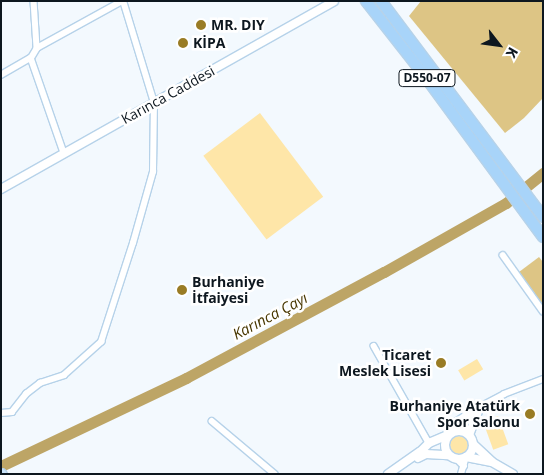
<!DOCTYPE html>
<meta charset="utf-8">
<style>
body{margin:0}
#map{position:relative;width:544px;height:475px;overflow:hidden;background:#f3f9fe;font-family:"Open Sans",sans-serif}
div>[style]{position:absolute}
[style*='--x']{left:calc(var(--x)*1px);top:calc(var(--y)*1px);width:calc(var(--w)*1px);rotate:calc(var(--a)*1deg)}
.green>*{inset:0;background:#fee6a8;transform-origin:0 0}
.round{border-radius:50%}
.forest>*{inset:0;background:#ddc585}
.river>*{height:11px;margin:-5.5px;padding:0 5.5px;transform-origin:5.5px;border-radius:5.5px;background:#bda566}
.roads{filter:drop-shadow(1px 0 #b6d2e9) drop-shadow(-1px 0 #b6d2e9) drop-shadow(0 1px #b6d2e9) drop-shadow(0 -1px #b6d2e9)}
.street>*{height:5.5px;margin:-2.75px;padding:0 2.75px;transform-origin:2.75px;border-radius:2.75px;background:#fff}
.secondary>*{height:8px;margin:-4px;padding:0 4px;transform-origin:4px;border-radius:4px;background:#fff}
.secondary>.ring{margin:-4px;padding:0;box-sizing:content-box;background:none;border:8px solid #fff;border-radius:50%}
.primary>*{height:9px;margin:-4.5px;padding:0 4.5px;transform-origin:4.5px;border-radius:4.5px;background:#cbe5fb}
.highway>*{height:10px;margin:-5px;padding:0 5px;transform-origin:5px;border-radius:5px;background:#a8d4f9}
.dots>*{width:14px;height:14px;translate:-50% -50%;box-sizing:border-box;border:2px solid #fff;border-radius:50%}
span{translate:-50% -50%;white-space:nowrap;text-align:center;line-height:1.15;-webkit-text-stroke:5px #fff;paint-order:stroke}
.shield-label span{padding:1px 4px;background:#fff;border:1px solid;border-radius:4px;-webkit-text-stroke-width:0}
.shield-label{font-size:12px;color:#0d171f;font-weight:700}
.poi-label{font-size:14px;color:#0d171f;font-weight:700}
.left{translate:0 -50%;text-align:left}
.right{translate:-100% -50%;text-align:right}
.street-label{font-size:14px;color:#0d171f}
.water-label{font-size:15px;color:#483701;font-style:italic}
.frame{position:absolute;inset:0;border:2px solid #0d171f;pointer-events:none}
.north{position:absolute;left:474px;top:20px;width:50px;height:50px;-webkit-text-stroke:4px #fff;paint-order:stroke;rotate:120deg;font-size:14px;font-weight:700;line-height:20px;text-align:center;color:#0d171f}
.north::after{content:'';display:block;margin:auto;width:18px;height:22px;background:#0d171f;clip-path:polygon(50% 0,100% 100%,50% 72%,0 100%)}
</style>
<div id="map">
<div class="green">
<i style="left:260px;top:113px;width:105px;height:71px;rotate:53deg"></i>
<i style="left:477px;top:359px;width:12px;height:22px;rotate:59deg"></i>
<i style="left:498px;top:416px;width:30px;height:16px;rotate:70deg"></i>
<i class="round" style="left:450px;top:436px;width:18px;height:18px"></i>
</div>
<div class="forest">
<i style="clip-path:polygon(421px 1px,543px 1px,543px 98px,524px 118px,505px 133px,409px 16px)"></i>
<i style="clip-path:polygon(539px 257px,543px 262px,543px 305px,519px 272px)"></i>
</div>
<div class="river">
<i style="--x:1;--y:466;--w:205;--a:-25.4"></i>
<i style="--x:186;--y:378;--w:225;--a:-28.2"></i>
<i style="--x:384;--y:272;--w:140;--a:-29.5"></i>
<i style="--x:506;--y:203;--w:48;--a:-39"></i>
</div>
<div class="roads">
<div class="street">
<i style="--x:34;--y:1;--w:47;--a:86.3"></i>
<i style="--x:31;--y:58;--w:101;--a:70.8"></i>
<i style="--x:1;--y:75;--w:34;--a:-30"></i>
<i style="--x:31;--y:58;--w:12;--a:-59"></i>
<i style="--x:37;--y:48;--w:97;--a:-28.9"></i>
<i style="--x:503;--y:255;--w:69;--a:54.5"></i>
<i style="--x:374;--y:346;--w:112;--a:60.4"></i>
<i style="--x:480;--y:407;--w:27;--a:-28"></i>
<i style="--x:504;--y:394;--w:42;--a:-21"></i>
<i style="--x:1;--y:413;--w:11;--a:-5"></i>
<i style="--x:12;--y:412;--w:23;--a:-52"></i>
<i style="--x:26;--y:394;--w:18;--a:-38"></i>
<i style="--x:40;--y:383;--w:25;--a:-18"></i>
<i style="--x:64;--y:375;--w:50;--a:-41.7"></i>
<i style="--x:101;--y:342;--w:104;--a:-72.1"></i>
<i style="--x:133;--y:243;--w:74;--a:-74.3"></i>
<i style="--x:153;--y:172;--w:69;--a:-89.2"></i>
<i style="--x:154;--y:103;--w:107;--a:-106.9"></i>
<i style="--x:212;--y:421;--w:82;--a:40.1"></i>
<i style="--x:457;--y:459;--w:10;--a:45"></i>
<i style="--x:461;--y:474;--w:18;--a:-74"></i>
</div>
<div class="secondary">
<i style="--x:1;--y:189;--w:382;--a:-29.4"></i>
<i class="ring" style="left:445px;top:431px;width:20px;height:20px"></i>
<i style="--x:469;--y:435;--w:30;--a:-69"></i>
<i style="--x:473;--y:444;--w:26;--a:43"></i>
<i style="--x:492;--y:462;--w:24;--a:30"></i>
<i style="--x:466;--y:457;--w:26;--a:11"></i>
<i style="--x:418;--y:458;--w:9;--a:-27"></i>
<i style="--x:426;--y:454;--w:22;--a:3"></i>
<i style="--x:388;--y:474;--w:39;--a:-35"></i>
<i style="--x:420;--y:452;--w:13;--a:-45"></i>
<i style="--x:429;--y:443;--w:21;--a:-23"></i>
<i style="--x:448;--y:435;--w:13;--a:-61"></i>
<i style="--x:454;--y:424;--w:31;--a:-33"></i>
</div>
<div class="primary">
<i style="--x:1;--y:473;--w:1;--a:45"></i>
</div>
<div class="highway">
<i style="--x:366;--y:1;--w:94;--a:51.9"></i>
<i style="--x:424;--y:75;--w:201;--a:53.7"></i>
<i style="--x:381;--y:1;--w:270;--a:53.1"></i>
</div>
</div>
<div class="dots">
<i style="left:201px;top:25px;background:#997c25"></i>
<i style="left:183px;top:43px;background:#997c25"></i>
<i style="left:182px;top:290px;background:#997c25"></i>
<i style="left:441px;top:363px;background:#997c25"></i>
<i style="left:530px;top:414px;background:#997c25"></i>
</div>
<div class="shield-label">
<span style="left:427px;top:78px">D550-07</span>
</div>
<div class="poi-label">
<span class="left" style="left:211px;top:25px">MR. DIY</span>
<span class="left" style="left:193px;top:43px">KİPA</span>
<span class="left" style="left:192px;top:290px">Burhaniye<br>İtfaiyesi</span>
<span class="right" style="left:431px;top:363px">Ticaret<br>Meslek Lisesi</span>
<span class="right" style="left:520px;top:414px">Burhaniye Atatürk<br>Spor Salonu</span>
</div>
<div class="street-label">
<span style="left:168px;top:95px;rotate:-29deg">Karınca Caddesi</span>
</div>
<div class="water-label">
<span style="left:270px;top:316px;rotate:-28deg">Karınca Çayı</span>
</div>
<div class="frame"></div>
<div class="north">K</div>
</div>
